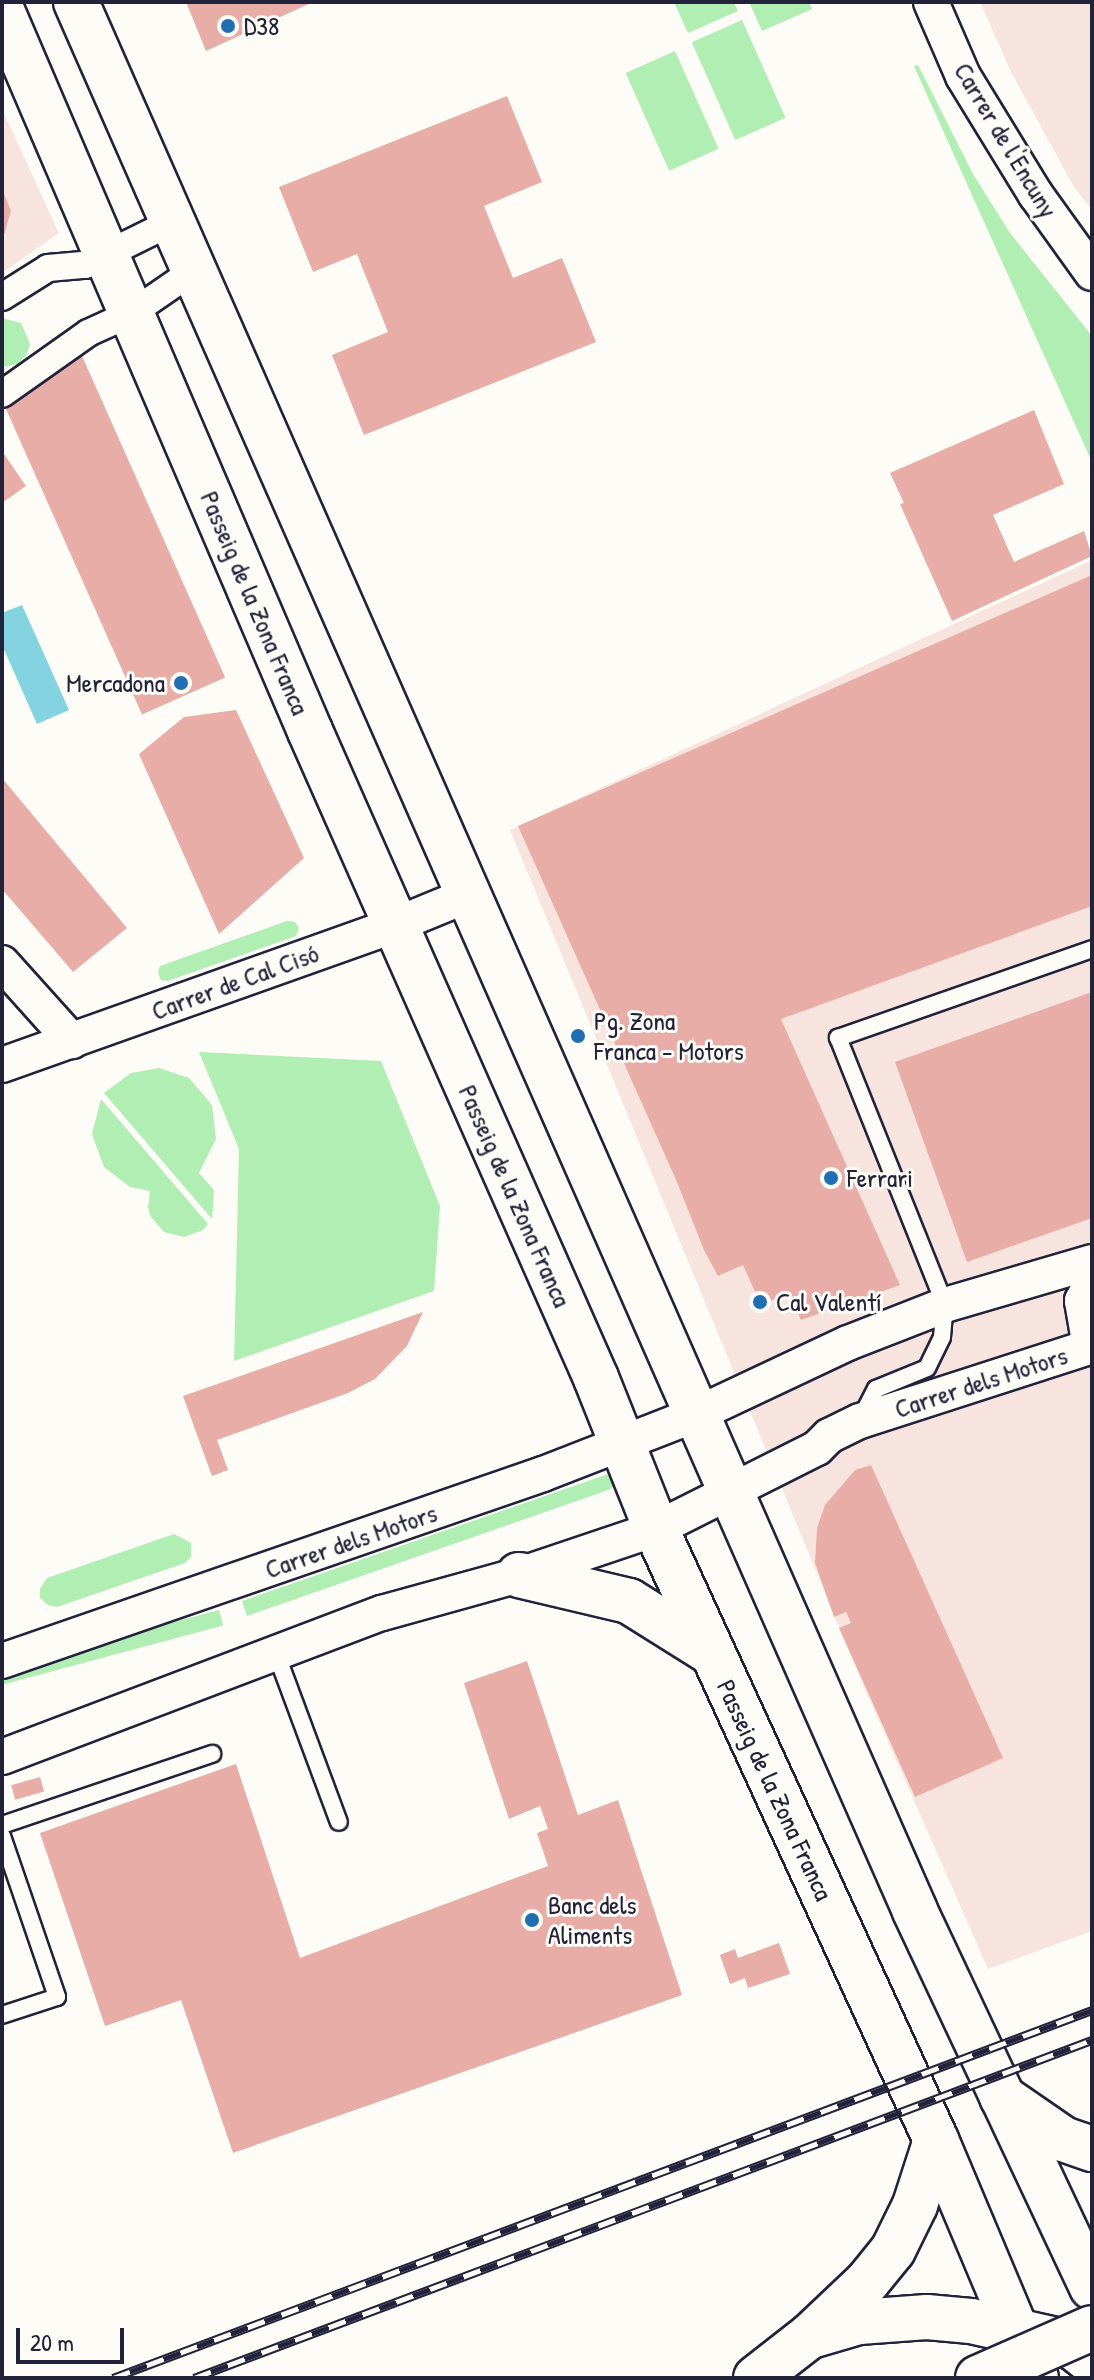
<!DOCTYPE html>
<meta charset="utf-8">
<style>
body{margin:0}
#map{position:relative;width:1094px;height:2380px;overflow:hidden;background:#fdfcf7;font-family:"Patrick Hand",sans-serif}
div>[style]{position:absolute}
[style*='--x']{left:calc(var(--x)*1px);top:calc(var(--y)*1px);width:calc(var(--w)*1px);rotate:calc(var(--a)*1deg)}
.built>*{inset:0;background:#f7e4df}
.green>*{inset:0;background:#b0eeb4;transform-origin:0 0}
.water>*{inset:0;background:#84d3e1}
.building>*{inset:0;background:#e8ada7;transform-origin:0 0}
.roads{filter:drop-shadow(2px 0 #22223b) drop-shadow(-2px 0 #22223b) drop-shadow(0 2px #22223b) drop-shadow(0 -2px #22223b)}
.service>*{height:16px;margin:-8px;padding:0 8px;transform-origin:8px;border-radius:8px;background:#fdfcf7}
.pedestrian>*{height:26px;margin:-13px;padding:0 13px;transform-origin:13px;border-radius:13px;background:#fdfcf7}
.minor>*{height:34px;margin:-17px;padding:0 17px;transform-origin:17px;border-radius:17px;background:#fdfcf7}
.secondary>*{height:44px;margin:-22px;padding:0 22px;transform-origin:22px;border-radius:22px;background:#fdfcf7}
.trunk>*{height:44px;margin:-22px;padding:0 22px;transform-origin:22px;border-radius:22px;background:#fdfcf7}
.rail>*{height:9px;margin-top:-4.5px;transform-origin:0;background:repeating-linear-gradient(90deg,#fdfcf7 0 18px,#22223b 0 36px);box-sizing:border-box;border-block:2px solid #22223b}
.bridges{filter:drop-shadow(2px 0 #22223b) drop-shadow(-2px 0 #22223b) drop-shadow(0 2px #22223b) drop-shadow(0 -2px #22223b)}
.trunk-bridge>*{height:44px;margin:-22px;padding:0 22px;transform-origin:22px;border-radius:22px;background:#fdfcf7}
.dots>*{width:22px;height:22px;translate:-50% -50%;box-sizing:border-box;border:4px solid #fdfcf7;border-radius:50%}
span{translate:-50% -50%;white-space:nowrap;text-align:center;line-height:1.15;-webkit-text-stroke:6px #fdfcf7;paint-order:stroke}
.poi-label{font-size:26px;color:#22223b}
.left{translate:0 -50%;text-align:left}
.right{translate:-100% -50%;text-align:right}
.street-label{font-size:26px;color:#22223b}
.frame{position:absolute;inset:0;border:4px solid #22223b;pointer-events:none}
.scale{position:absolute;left:16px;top:2328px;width:108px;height:36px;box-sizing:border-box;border:4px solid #22223b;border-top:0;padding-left:10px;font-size:24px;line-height:28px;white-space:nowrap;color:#22223b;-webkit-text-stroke:6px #fdfcf7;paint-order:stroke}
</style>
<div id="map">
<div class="built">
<i style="clip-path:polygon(980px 2px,1092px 2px,1092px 210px,1074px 187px,1011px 72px)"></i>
<i style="clip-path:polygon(2px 109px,59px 233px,2px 273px)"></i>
<i style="clip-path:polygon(1092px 560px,1092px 1931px,988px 1969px,861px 1680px,510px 830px)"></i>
</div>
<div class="green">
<i style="clip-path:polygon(674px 2px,734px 2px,738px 11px,688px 33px)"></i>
<i style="clip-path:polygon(749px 2px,809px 2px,812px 9px,762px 31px)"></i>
<i style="left:742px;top:20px;width:107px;height:55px;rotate:66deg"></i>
<i style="left:675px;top:51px;width:107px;height:54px;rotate:66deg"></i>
<i style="clip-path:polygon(918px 65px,973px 174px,1010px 233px,1092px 336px,1092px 462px,914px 66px)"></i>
<i style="clip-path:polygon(2px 318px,21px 323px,30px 344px,26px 356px,17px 364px,4px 367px)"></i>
<i style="clip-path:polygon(287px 921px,295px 922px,299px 928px,296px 936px,168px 981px,161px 980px,158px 973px,160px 966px)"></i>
<i style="clip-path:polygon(199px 1052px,381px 1061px,440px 1206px,434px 1291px,234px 1361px,239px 1149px)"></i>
<i style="clip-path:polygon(159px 1068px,189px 1078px,212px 1105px,216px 1139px,199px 1173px,214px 1190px,212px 1219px,104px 1093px,131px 1073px)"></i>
<i style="clip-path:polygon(101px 1099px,208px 1224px,203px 1230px,184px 1237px,164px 1232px,151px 1217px,148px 1208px,150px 1191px,130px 1187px,104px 1167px,92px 1134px)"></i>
<i style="clip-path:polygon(608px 1474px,616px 1483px,611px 1489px,247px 1616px,242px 1601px)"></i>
<i style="clip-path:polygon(174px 1534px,191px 1543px,191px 1557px,185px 1563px,57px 1607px,48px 1605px,40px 1598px,40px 1589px,47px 1578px)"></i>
<i style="left:219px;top:1610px;width:16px;height:230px;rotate:75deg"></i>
</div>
<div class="water">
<i style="clip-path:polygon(22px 605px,69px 710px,37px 724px,2px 645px,2px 613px)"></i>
</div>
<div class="building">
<i style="clip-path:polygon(186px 2px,313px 2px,206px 51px)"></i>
<i style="clip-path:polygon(507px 96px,542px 182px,484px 206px,513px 278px,562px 258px,596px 342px,364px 435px,332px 355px,388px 332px,357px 254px,313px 272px,279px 187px)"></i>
<i style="clip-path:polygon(2px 189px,11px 211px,3px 238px,2px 238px)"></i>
<i style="left:82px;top:356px;width:352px;height:91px;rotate:66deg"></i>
<i style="clip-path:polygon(1034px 410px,1064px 484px,993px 515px,1014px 562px,1084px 531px,1092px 556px,952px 621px,900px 504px,904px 503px,890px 473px)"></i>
<i style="clip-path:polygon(2px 451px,26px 486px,2px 503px)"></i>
<i style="clip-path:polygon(1092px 575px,1092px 906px,781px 1019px,900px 1285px,801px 1320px,789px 1293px,761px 1305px,743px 1265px,718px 1276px,704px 1250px,677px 1182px,518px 826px)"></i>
<i style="clip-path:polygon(236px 710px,304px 858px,219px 934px,139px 754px,184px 717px)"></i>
<i style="clip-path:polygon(2px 778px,127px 928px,73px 972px,2px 889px)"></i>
<i style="clip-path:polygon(1092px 992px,1092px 1218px,967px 1262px,895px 1062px)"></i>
<i style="clip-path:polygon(423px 1312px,407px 1346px,375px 1379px,348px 1393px,217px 1440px,228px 1470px,212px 1476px,183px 1396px)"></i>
<i style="clip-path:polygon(871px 1465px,1003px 1758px,915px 1797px,839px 1628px,851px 1623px,846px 1612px,834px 1617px,815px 1563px,817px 1528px,825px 1505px,855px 1470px)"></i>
<i style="clip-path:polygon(527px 1661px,578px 1815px,618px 1800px,682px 1995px,233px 2153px,181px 2000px,105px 2026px,40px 1833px,236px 1764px,300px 1958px,548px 1866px,537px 1833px,548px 1829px,540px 1806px,509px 1819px,464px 1683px)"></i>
<i style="left:40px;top:1777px;width:15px;height:30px;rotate:74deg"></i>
<i style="clip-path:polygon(779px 1943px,790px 1974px,748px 1988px,745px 1978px,730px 1984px,720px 1955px,735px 1949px,738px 1958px)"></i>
</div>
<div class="roads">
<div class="service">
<i style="--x:860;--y:1420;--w:35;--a:-63"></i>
<i style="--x:876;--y:1389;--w:55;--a:-22.4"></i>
<i style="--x:927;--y:1368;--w:34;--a:-64"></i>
<i style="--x:942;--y:1337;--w:32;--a:-85"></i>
<i style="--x:945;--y:1305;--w:288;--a:-111.8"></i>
<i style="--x:838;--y:1038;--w:269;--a:-19.3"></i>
<i style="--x:276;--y:1653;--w:180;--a:69.6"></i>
<i style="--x:2;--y:1825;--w:222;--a:-18.7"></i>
<i style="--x:2;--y:1836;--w:170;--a:71.1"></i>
<i style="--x:57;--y:1997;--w:58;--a:161.9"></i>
</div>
<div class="pedestrian">
<i style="--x:2;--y:297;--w:54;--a:-32.2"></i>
<i style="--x:48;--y:268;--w:37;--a:-5"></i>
<i style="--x:85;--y:265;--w:97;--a:-26.3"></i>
<i style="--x:2;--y:394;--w:105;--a:-35.3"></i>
<i style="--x:88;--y:333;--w:48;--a:-24.4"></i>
<i style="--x:132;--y:313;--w:74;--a:-34.5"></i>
</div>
<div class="minor">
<i style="--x:931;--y:2;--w:81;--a:66.6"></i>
<i style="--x:963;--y:76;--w:140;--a:58.5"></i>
<i style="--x:1036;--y:195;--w:96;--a:54.3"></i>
<i style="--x:2;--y:963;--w:105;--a:48.1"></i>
<i style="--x:2;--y:1065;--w:417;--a:-19.6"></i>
<i style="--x:395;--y:925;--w:79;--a:-22.3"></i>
<i style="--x:1090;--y:1347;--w:47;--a:-99.9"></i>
<i style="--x:1082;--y:1301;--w:22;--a:-63"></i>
<i style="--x:2;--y:1661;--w:572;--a:-19.07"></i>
<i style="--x:543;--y:1474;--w:165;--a:-21.3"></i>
<i style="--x:697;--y:1414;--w:167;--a:-25.2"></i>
<i style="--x:848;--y:1343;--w:104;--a:-21.4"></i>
<i style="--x:945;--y:1305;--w:153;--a:-16.3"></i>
<i style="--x:2;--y:1757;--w:406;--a:-20.8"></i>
<i style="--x:382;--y:1613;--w:142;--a:-15.5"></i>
<i style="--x:519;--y:1575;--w:145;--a:-18.6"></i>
<i style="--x:656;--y:1529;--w:180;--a:-26.7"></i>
<i style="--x:817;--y:1448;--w:17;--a:-45"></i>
<i style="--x:829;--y:1436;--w:34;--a:-26"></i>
<i style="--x:860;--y:1421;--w:244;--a:-17.9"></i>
</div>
<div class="secondary">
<i style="--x:76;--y:2;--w:2085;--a:66.27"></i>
<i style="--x:915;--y:1911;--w:416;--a:64.8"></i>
<i style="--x:2;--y:11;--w:783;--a:66.84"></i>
<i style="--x:310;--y:731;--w:707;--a:66.15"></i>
<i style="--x:596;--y:1378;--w:162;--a:68.3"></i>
<i style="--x:656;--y:1529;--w:672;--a:65.38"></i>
<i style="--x:936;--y:2140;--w:258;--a:67.2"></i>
<i style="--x:519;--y:1575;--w:113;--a:13.3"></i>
<i style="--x:629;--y:1601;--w:98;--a:32.1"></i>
</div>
<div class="trunk">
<i style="--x:1002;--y:2097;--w:74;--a:34.5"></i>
<i style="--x:1063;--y:2139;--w:31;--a:19"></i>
<i style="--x:814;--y:2335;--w:47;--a:-16.1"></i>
<i style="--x:859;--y:2322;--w:68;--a:-4.2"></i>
<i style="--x:927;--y:2317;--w:44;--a:5.2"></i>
<i style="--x:971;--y:2321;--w:87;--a:12.6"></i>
<i style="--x:1056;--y:2340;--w:20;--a:24"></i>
<i style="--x:1074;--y:2348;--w:23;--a:38"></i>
<i style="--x:756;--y:2378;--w:68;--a:-37.9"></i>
<i style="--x:810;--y:2336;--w:79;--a:-43.5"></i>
<i style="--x:867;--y:2282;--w:41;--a:-50.9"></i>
<i style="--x:893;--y:2250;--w:50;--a:-63.9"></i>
<i style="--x:915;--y:2205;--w:68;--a:-72.1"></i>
</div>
</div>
<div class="rail">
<i style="--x:113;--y:2378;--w:1046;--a:-20.6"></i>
<i style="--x:194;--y:2378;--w:960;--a:-20.63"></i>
</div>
<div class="bridges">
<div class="trunk-bridge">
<i style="--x:978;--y:2378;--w:124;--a:-23.7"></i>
</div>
</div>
<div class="dots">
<i style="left:228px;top:26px;background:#1f6fb2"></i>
<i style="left:181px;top:683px;background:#1f6fb2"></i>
<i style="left:578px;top:1036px;background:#1f6fb2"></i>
<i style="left:831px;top:1178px;background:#1f6fb2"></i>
<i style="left:760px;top:1302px;background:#1f6fb2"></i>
<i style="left:532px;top:1920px;background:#1f6fb2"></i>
</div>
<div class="poi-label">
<span class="left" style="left:244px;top:26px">D38</span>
<span class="right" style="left:165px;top:683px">Mercadona</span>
<span class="left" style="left:594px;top:1036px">Pg. Zona<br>Franca - Motors</span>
<span class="left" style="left:847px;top:1178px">Ferrari</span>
<span class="left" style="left:776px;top:1302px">Cal Valentí</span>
<span class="left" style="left:548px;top:1920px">Banc dels<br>Aliments</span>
</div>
<div class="street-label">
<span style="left:1006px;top:140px;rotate:59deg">Carrer de l'Encuny</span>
<span style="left:255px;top:603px;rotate:67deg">Passeig de la Zona Franca</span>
<span style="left:235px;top:982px;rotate:-20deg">Carrer de Cal Cisó</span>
<span style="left:515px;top:1196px;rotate:66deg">Passeig de la Zona Franca</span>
<span style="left:981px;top:1382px;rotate:-18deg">Carrer dels Motors</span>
<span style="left:351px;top:1541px;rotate:-19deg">Carrer dels Motors</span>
<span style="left:775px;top:1790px;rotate:65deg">Passeig de la Zona Franca</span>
</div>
<div class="frame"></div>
<div class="scale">20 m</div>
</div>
